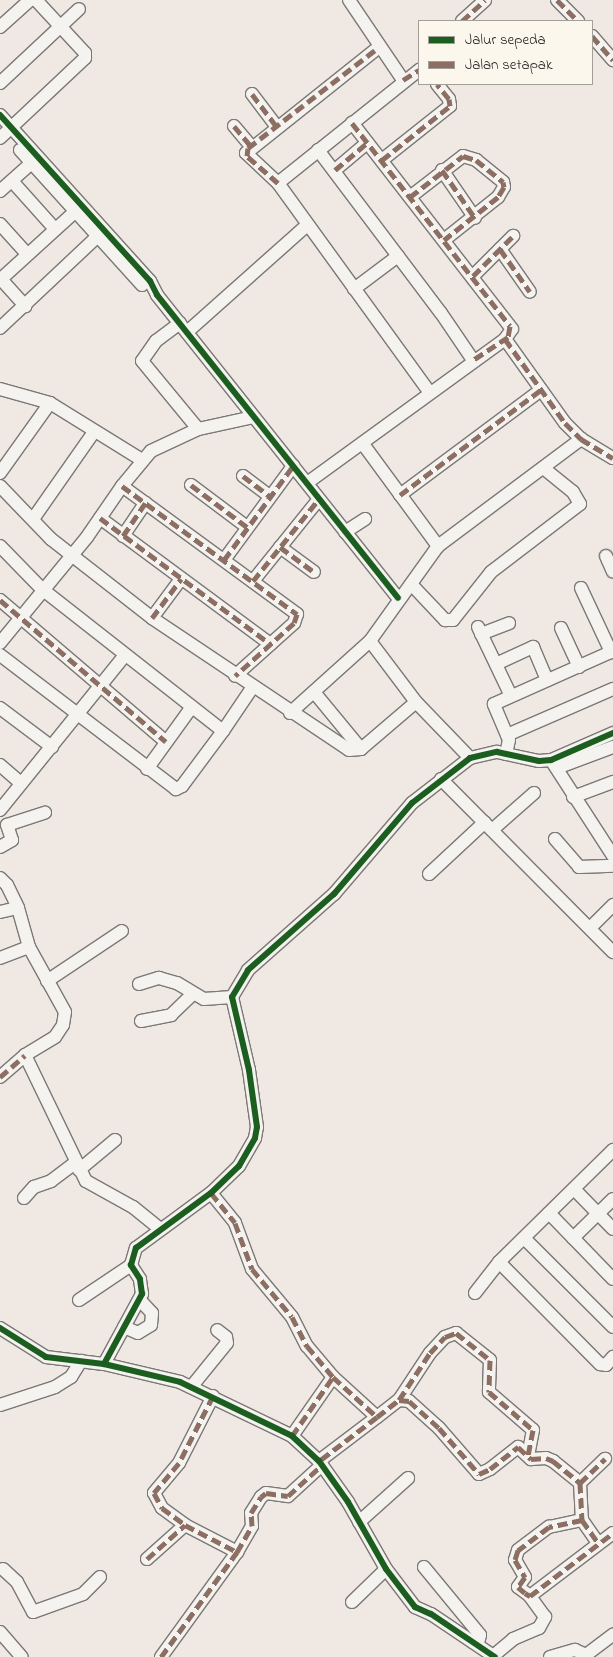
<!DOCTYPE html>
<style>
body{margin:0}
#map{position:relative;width:613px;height:1657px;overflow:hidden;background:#f0e8e3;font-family:"Indie Flower",sans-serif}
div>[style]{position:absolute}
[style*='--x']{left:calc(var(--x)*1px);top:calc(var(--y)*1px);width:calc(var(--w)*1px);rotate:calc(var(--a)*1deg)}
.roads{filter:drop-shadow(1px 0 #7b7876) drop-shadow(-1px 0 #7b7876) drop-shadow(0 1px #7b7876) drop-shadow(0 -1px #7b7876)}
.minor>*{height:12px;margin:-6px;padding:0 6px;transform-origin:6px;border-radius:6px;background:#f5f3ef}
.quiet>*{height:5px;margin-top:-2.5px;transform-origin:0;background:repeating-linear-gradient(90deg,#8d6e63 0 10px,transparent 0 15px)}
.cycleway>*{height:6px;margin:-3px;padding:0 3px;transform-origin:3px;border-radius:3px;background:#1b5e20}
span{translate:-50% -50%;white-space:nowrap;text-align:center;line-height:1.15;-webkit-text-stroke:5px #fbf7ec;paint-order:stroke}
.legend{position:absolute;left:418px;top:20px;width:175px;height:65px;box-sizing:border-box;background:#fbf7ec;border:1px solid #a29f99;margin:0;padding:6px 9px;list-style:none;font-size:15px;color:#1c1c1c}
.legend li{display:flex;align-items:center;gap:10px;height:25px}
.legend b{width:25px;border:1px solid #a29f99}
</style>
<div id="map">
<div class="roads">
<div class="minor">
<i style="--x:349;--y:0;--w:97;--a:56"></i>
<i style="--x:557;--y:0;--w:30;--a:45"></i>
<i style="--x:462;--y:21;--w:31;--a:-42"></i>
<i style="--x:0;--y:27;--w:40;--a:-42"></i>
<i style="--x:592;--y:36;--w:32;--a:49"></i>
<i style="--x:379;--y:47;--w:170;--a:141.4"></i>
<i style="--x:246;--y:153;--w:44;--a:43.2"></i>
<i style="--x:278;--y:183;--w:259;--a:54.1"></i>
<i style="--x:0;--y:83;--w:108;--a:-43.1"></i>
<i style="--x:252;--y:94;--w:41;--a:52.9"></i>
<i style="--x:0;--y:115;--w:224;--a:47.9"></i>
<i style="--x:150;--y:281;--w:16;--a:63"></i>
<i style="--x:157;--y:295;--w:387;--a:51.5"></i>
<i style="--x:234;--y:126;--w:26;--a:50"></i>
<i style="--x:0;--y:138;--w:117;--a:-43.3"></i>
<i style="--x:85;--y:58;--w:5;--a:-90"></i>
<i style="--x:85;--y:53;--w:72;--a:-132.8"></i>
<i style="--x:20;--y:150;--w:182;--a:47.9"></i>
<i style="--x:318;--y:150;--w:204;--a:53"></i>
<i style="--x:441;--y:313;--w:57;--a:55.8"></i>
<i style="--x:382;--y:160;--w:87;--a:-38.5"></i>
<i style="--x:450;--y:106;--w:7;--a:-98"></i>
<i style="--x:449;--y:99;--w:19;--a:-129"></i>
<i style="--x:335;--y:170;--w:42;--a:-40.2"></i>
<i style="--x:442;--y:170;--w:58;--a:55.5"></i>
<i style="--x:12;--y:181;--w:64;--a:48.1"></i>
<i style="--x:278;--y:183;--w:181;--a:-38.7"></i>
<i style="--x:0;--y:191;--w:50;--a:-41.7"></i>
<i style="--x:410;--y:197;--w:67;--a:-37.7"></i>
<i style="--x:463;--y:156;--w:14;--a:17"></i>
<i style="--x:476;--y:160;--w:35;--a:39"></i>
<i style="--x:503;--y:182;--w:5;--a:79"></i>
<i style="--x:504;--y:187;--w:12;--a:121"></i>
<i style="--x:498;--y:197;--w:69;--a:141.5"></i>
<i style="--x:0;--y:224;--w:40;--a:48"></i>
<i style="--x:500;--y:249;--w:52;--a:55.1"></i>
<i style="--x:473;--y:276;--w:57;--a:-45"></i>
<i style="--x:0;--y:278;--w:38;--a:48"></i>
<i style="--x:1;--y:279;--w:107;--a:-42.3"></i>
<i style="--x:354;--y:289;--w:55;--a:-36.9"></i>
<i style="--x:180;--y:323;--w:30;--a:143"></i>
<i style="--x:156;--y:341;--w:24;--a:125"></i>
<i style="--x:142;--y:361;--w:88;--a:50.5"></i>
<i style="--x:0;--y:328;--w:133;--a:-43.2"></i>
<i style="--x:187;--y:332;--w:161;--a:-41.7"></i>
<i style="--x:505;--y:339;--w:103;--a:54.5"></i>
<i style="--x:565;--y:423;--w:23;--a:45"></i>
<i style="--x:581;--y:439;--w:37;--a:31"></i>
<i style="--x:0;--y:389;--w:52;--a:15.6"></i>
<i style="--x:50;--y:403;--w:108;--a:31.8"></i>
<i style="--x:363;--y:444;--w:127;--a:53.7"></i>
<i style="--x:0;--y:473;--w:86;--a:-54.5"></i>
<i style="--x:243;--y:476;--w:34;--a:37"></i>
<i style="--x:307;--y:483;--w:245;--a:-36"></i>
<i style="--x:505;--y:339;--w:12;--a:-55"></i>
<i style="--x:512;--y:329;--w:261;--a:-127.8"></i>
<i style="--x:191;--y:485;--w:70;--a:36.9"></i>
<i style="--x:0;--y:486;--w:74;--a:46.1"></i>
<i style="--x:51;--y:539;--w:128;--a:38"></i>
<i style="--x:152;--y:618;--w:237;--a:33.8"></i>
<i style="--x:349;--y:750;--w:12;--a:-5"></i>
<i style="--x:361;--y:749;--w:72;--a:-40.5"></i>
<i style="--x:122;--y:486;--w:217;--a:36.2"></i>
<i style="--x:297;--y:614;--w:9;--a:108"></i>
<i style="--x:294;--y:623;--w:79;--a:138.1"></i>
<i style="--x:400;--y:495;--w:176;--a:-36.7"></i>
<i style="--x:100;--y:518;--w:212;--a:36.5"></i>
<i style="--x:33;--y:519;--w:106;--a:-55"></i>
<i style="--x:345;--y:532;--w:24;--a:-33"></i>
<i style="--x:123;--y:536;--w:40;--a:-56"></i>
<i style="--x:0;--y:546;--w:60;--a:45.7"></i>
<i style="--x:42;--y:589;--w:230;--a:38.1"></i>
<i style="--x:223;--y:731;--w:69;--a:126.7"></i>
<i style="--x:182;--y:786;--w:7;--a:153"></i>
<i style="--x:176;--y:789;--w:221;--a:-142.7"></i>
<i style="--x:280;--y:547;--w:42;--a:36.3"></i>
<i style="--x:606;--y:556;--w:17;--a:66"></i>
<i style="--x:224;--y:560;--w:117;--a:-53.7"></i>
<i style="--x:253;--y:581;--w:105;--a:-51.2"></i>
<i style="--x:411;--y:584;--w:50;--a:46.6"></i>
<i style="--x:445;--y:620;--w:8;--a:0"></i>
<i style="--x:453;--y:620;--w:61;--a:-51.6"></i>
<i style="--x:491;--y:572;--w:112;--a:-37.4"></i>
<i style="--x:580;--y:504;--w:14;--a:-120"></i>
<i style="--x:573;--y:492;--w:38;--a:-141"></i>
<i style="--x:581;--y:588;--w:71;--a:64.9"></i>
<i style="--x:0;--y:600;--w:218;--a:40.5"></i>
<i style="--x:152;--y:618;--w:49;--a:-53.4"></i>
<i style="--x:478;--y:627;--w:76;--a:64.4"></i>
<i style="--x:561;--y:628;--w:43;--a:65.2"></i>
<i style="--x:481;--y:634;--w:30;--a:-21"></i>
<i style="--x:370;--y:641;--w:76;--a:53"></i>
<i style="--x:416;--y:702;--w:78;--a:46"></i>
<i style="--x:0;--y:643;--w:137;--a:-50.6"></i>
<i style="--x:87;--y:537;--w:62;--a:-55.5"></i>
<i style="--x:122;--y:486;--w:45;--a:-50.4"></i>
<i style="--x:151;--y:451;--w:52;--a:-25.1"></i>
<i style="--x:198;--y:429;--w:56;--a:-12.3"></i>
<i style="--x:496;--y:664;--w:41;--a:-24.7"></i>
<i style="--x:533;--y:647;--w:36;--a:67"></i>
<i style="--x:314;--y:692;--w:74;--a:50.5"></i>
<i style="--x:0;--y:708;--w:65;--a:36.9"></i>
<i style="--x:290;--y:713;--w:108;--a:-42"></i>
<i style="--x:370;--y:641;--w:117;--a:-54.4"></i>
<i style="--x:438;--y:546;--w:179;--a:-36.8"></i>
<i style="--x:223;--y:731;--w:52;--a:-56"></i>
<i style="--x:507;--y:735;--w:116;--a:-23.5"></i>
<i style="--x:506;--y:754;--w:14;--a:-78"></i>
<i style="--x:509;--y:740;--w:39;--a:-113"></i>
<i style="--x:494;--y:704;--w:130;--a:-24"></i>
<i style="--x:551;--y:760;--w:114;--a:57.1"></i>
<i style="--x:0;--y:765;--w:28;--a:41"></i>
<i style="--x:557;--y:768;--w:60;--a:-20.6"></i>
<i style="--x:147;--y:769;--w:75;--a:-54.2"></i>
<i style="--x:441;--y:779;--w:244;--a:45.2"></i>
<i style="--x:573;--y:797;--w:43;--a:-20.6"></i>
<i style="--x:0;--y:810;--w:199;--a:-51.1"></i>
<i style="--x:492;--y:830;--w:56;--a:-41.4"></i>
<i style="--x:555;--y:839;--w:37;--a:49"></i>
<i style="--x:579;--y:867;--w:34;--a:-2"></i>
<i style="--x:0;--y:847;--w:14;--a:-30"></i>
<i style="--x:12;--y:840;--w:16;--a:-108"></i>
<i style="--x:7;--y:825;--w:40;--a:-18"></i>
<i style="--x:429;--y:874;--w:76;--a:-42.9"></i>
<i style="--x:0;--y:878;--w:10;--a:45"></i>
<i style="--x:7;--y:885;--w:25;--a:64"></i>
<i style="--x:18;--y:908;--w:41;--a:74.2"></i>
<i style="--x:29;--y:947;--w:74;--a:61"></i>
<i style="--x:65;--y:1012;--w:13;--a:99"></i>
<i style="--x:63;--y:1025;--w:14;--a:124"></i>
<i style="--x:55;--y:1037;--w:35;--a:149"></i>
<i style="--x:25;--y:1055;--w:140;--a:64.2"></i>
<i style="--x:86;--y:1181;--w:54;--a:29"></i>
<i style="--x:133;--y:1207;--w:35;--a:39"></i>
<i style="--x:0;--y:912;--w:18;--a:-13"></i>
<i style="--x:590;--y:928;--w:33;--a:-45"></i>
<i style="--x:0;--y:958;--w:31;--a:-21"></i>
<i style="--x:47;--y:981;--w:90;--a:-33.7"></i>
<i style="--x:139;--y:984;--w:21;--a:-17"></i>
<i style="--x:159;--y:978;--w:19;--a:16"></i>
<i style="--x:177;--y:983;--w:31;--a:31"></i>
<i style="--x:204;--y:999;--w:28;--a:-4"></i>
<i style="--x:141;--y:1021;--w:31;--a:-11"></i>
<i style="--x:171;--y:1015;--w:30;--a:-44"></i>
<i style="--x:0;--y:1077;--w:33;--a:-41"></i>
<i style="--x:79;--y:1170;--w:47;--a:-39.8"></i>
<i style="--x:574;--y:1189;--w:56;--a:45.7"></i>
<i style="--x:211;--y:1193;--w:38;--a:51"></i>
<i style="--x:235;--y:1223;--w:49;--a:69.7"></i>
<i style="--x:252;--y:1269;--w:62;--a:50.2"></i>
<i style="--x:292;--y:1317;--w:33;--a:63"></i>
<i style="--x:307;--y:1346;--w:40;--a:50"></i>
<i style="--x:333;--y:1377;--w:59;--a:42.3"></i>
<i style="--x:377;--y:1417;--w:73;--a:142.8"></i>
<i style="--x:24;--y:1198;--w:15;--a:-48"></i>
<i style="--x:34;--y:1187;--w:18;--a:-19"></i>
<i style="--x:51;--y:1181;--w:31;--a:-37"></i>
<i style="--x:549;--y:1213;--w:92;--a:45.9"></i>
<i style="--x:524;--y:1238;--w:126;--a:45"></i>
<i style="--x:573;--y:1238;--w:56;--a:-44.3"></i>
<i style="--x:499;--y:1262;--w:144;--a:45.3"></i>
<i style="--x:600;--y:1364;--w:6;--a:9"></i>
<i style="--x:606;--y:1365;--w:11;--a:-49"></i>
<i style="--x:475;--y:1293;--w:39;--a:-52"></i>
<i style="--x:499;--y:1262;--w:160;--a:-44.5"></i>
<i style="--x:79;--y:1300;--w:63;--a:-33.9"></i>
<i style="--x:124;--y:1327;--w:15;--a:23"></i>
<i style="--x:138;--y:1333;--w:15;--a:-32"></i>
<i style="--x:151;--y:1325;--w:12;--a:-85"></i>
<i style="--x:152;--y:1313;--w:18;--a:-133"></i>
<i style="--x:0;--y:1328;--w:54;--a:32.2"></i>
<i style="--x:46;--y:1357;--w:58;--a:6.9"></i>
<i style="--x:104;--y:1364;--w:78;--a:13.3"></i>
<i style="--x:180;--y:1382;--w:124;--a:25.7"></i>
<i style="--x:292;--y:1436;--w:37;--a:43"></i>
<i style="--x:319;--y:1461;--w:50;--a:54.7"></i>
<i style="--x:348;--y:1502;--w:77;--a:60.4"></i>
<i style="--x:386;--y:1569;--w:48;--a:52.7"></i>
<i style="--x:415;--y:1607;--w:17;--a:24"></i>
<i style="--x:431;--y:1614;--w:77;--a:33.9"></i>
<i style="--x:104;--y:1364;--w:80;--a:-61.5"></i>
<i style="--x:142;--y:1294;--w:15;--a:-98"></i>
<i style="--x:140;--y:1279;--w:17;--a:-123"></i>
<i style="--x:131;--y:1265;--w:18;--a:-74"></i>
<i style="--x:136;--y:1248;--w:93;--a:-36.3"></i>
<i style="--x:211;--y:1193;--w:39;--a:-44"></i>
<i style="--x:239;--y:1166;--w:32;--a:-60"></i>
<i style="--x:255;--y:1138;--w:11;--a:-80"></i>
<i style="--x:257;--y:1127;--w:58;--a:-98"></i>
<i style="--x:249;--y:1070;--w:75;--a:-103.1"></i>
<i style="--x:232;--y:997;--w:31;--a:-59"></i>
<i style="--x:248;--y:970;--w:115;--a:-41.5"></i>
<i style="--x:334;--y:894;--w:120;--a:-49.4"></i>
<i style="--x:412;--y:803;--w:73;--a:-37.8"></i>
<i style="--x:470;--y:758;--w:28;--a:-13"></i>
<i style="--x:497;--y:752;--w:43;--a:12.1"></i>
<i style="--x:539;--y:761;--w:12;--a:-5"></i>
<i style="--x:551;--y:760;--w:68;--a:-23.5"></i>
<i style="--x:192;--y:1386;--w:55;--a:-50.9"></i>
<i style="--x:227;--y:1343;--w:6;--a:-99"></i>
<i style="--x:226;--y:1337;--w:11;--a:-142"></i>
<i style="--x:213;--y:1396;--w:75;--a:116.9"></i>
<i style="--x:179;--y:1463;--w:39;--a:130"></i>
<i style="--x:154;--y:1493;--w:17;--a:62"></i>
<i style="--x:162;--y:1508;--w:29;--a:36"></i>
<i style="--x:185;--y:1525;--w:59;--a:27.4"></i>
<i style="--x:399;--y:1400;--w:56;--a:-56.6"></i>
<i style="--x:430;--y:1353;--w:22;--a:-47"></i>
<i style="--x:445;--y:1337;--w:12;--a:-20"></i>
<i style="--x:456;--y:1333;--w:43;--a:38.5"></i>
<i style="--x:490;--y:1360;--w:32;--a:92"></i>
<i style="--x:489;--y:1392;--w:58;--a:40.8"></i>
<i style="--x:533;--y:1430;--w:26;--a:101"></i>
<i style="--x:0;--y:1405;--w:58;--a:-18.1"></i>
<i style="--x:55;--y:1387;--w:19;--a:-32"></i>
<i style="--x:71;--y:1377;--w:19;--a:-58"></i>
<i style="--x:377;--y:1417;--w:28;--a:-38"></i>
<i style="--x:399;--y:1400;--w:10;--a:6"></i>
<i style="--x:409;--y:1401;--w:40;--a:42"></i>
<i style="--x:439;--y:1428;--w:61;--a:49"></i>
<i style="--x:479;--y:1474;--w:12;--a:-24"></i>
<i style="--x:490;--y:1469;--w:36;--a:-38"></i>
<i style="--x:518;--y:1447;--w:18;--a:43"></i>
<i style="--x:531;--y:1459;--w:15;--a:-4"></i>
<i style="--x:546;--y:1458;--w:8;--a:23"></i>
<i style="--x:553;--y:1461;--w:35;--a:39"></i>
<i style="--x:580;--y:1483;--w:35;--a:-44"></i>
<i style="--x:292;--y:1436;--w:72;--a:-55.2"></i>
<i style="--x:580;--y:1483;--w:37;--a:87"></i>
<i style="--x:582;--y:1520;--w:28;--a:55"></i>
<i style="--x:359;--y:1522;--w:66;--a:-41.9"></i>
<i style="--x:147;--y:1559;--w:51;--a:-41.8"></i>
<i style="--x:424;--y:1567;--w:88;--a:50.5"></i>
<i style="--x:480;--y:1635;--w:8;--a:104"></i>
<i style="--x:478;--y:1643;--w:5;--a:-169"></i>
<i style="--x:3;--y:1569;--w:19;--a:43"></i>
<i style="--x:17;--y:1582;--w:34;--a:62"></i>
<i style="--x:33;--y:1612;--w:53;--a:-19.8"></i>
<i style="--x:83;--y:1594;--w:24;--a:-45"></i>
<i style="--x:530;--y:1596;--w:104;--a:-37.2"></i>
<i style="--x:352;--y:1602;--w:47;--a:-44.1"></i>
<i style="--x:0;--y:1632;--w:33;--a:49"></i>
<i style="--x:493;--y:1656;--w:26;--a:-40"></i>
<i style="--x:513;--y:1639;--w:28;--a:-23"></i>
<i style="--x:539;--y:1628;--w:13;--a:-61"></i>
<i style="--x:545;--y:1617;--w:26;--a:-126"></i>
<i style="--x:530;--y:1596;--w:15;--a:-143"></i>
<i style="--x:518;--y:1587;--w:12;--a:-55"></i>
<i style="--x:525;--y:1577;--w:20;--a:-120"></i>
<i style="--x:515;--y:1560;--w:10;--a:-73"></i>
<i style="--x:518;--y:1550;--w:39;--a:-37"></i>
<i style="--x:549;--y:1527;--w:34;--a:-12"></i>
<i style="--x:161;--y:1657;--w:130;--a:-54.1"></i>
<i style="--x:237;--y:1552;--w:30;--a:-60"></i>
<i style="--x:252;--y:1526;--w:13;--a:-94"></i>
<i style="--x:251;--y:1513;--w:19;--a:-58"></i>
<i style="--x:261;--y:1497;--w:6;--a:-39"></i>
<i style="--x:266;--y:1493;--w:22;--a:8"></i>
<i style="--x:288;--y:1496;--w:46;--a:-42.4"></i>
<i style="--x:550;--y:1657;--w:26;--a:-16"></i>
<i style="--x:575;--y:1650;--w:12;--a:24"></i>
<i style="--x:586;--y:1655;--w:34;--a:-37"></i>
</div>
</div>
<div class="quiet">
<i style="--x:557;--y:0;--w:30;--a:45"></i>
<i style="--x:462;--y:21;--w:31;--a:-42"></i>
<i style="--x:592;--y:36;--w:32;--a:49"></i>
<i style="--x:403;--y:80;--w:19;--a:-32"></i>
<i style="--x:252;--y:94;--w:41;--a:52.9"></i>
<i style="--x:352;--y:123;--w:257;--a:52.1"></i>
<i style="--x:510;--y:326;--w:11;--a:100"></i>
<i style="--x:508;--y:337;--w:42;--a:146.7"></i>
<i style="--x:234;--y:126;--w:26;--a:50"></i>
<i style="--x:382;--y:160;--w:87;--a:-38.5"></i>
<i style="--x:450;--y:106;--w:7;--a:-98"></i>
<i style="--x:449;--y:99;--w:19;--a:-129"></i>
<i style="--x:335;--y:170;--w:42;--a:-40.2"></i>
<i style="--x:442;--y:170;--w:58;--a:55.5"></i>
<i style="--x:278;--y:183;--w:41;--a:-138.9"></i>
<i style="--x:247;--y:156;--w:8;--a:-83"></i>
<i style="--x:248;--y:148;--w:165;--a:-37.6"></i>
<i style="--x:410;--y:197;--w:67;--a:-37.7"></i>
<i style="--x:463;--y:156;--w:14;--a:17"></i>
<i style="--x:476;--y:160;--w:35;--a:39"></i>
<i style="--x:503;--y:182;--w:5;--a:79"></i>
<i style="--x:504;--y:187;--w:12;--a:121"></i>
<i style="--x:498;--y:197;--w:69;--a:141.5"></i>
<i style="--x:500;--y:249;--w:52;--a:55.1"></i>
<i style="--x:473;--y:276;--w:57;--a:-45"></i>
<i style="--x:505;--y:339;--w:103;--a:54.5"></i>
<i style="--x:565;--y:423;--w:23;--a:45"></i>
<i style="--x:581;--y:439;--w:37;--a:31"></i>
<i style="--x:243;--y:476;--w:34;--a:37"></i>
<i style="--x:191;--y:485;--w:70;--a:36.9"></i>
<i style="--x:122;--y:486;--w:217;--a:36.2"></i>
<i style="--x:297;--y:614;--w:9;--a:108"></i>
<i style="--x:294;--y:623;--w:79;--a:138.1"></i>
<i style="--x:400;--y:495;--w:176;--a:-36.7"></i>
<i style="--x:100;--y:518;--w:212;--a:36.5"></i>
<i style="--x:123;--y:536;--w:40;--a:-56"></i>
<i style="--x:280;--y:547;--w:42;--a:36.3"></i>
<i style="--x:224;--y:560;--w:117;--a:-53.7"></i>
<i style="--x:253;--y:581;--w:105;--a:-51.2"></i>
<i style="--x:0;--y:600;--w:218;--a:40.5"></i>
<i style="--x:152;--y:618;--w:49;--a:-53.4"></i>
<i style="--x:0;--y:1077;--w:33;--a:-41"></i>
<i style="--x:211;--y:1193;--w:38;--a:51"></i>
<i style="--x:235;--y:1223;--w:49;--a:69.7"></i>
<i style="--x:252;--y:1269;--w:62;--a:50.2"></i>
<i style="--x:292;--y:1317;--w:33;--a:63"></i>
<i style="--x:307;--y:1346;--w:40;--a:50"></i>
<i style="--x:333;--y:1377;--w:59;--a:42.3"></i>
<i style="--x:377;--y:1417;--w:73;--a:142.8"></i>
<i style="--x:213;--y:1396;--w:75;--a:116.9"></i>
<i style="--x:179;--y:1463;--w:39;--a:130"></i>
<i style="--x:154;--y:1493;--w:17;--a:62"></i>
<i style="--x:162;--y:1508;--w:29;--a:36"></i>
<i style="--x:185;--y:1525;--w:59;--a:27.4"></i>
<i style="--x:399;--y:1400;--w:56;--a:-56.6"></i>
<i style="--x:430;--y:1353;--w:22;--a:-47"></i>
<i style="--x:445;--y:1337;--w:12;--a:-20"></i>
<i style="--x:456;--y:1333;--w:43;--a:38.5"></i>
<i style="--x:490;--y:1360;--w:32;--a:92"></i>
<i style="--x:489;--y:1392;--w:58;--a:40.8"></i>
<i style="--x:533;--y:1430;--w:26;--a:101"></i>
<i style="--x:377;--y:1417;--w:28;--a:-38"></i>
<i style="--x:399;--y:1400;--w:10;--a:6"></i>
<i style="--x:409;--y:1401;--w:40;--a:42"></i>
<i style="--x:439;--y:1428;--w:61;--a:49"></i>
<i style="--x:479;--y:1474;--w:12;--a:-24"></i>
<i style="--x:490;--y:1469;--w:36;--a:-38"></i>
<i style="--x:518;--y:1447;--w:18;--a:43"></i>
<i style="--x:531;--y:1459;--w:15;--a:-4"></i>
<i style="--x:546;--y:1458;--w:8;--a:23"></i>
<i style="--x:553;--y:1461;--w:35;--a:39"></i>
<i style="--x:580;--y:1483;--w:35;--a:-44"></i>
<i style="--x:292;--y:1436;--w:72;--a:-55.2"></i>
<i style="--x:580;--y:1483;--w:37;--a:87"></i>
<i style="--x:582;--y:1520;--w:28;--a:55"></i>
<i style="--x:582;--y:1520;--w:34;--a:168"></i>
<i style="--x:549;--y:1527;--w:39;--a:143"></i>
<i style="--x:518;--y:1550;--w:10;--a:107"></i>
<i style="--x:515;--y:1560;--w:20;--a:60"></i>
<i style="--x:525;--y:1577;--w:12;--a:125"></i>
<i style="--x:518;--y:1587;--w:9;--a:41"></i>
<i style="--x:525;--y:1593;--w:6;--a:31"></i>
<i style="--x:530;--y:1596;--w:104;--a:-37.2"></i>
<i style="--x:147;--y:1559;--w:51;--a:-41.8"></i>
<i style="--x:161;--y:1657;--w:130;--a:-54.1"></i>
<i style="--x:237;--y:1552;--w:30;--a:-60"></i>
<i style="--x:252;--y:1526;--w:13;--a:-94"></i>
<i style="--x:251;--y:1513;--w:19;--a:-58"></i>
<i style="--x:261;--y:1497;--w:6;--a:-39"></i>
<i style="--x:266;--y:1493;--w:22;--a:8"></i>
<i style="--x:288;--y:1496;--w:46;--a:-42.4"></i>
</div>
<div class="cycleway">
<i style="--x:0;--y:115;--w:224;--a:47.9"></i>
<i style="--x:150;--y:281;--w:16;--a:63"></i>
<i style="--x:157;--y:295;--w:387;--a:51.5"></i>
<i style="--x:0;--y:1328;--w:54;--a:32.2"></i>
<i style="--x:46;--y:1357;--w:58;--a:6.9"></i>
<i style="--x:104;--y:1364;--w:78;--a:13.3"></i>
<i style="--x:180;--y:1382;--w:124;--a:25.7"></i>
<i style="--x:292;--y:1436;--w:37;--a:43"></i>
<i style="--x:319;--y:1461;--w:50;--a:54.7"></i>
<i style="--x:348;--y:1502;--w:77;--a:60.4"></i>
<i style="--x:386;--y:1569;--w:48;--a:52.7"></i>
<i style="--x:415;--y:1607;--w:17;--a:24"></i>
<i style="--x:431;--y:1614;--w:77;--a:33.9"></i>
<i style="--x:104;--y:1364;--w:80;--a:-61.5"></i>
<i style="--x:142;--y:1294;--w:15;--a:-98"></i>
<i style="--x:140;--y:1279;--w:17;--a:-123"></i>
<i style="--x:131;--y:1265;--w:18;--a:-74"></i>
<i style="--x:136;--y:1248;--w:93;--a:-36.3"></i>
<i style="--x:211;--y:1193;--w:39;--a:-44"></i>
<i style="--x:239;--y:1166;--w:32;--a:-60"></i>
<i style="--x:255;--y:1138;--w:11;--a:-80"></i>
<i style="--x:257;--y:1127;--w:58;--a:-98"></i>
<i style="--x:249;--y:1070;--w:75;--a:-103.1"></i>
<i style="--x:232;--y:997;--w:31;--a:-59"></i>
<i style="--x:248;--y:970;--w:115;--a:-41.5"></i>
<i style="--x:334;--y:894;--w:120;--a:-49.4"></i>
<i style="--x:412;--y:803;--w:73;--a:-37.8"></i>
<i style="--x:470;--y:758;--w:28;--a:-13"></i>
<i style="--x:497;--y:752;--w:43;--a:12.1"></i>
<i style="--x:539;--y:761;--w:12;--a:-5"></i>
<i style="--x:551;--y:760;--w:68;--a:-23.5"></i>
</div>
<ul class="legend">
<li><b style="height:6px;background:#1b5e20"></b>Jalur sepeda</li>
<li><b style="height:6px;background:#8d6e63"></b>Jalan setapak</li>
</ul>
</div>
